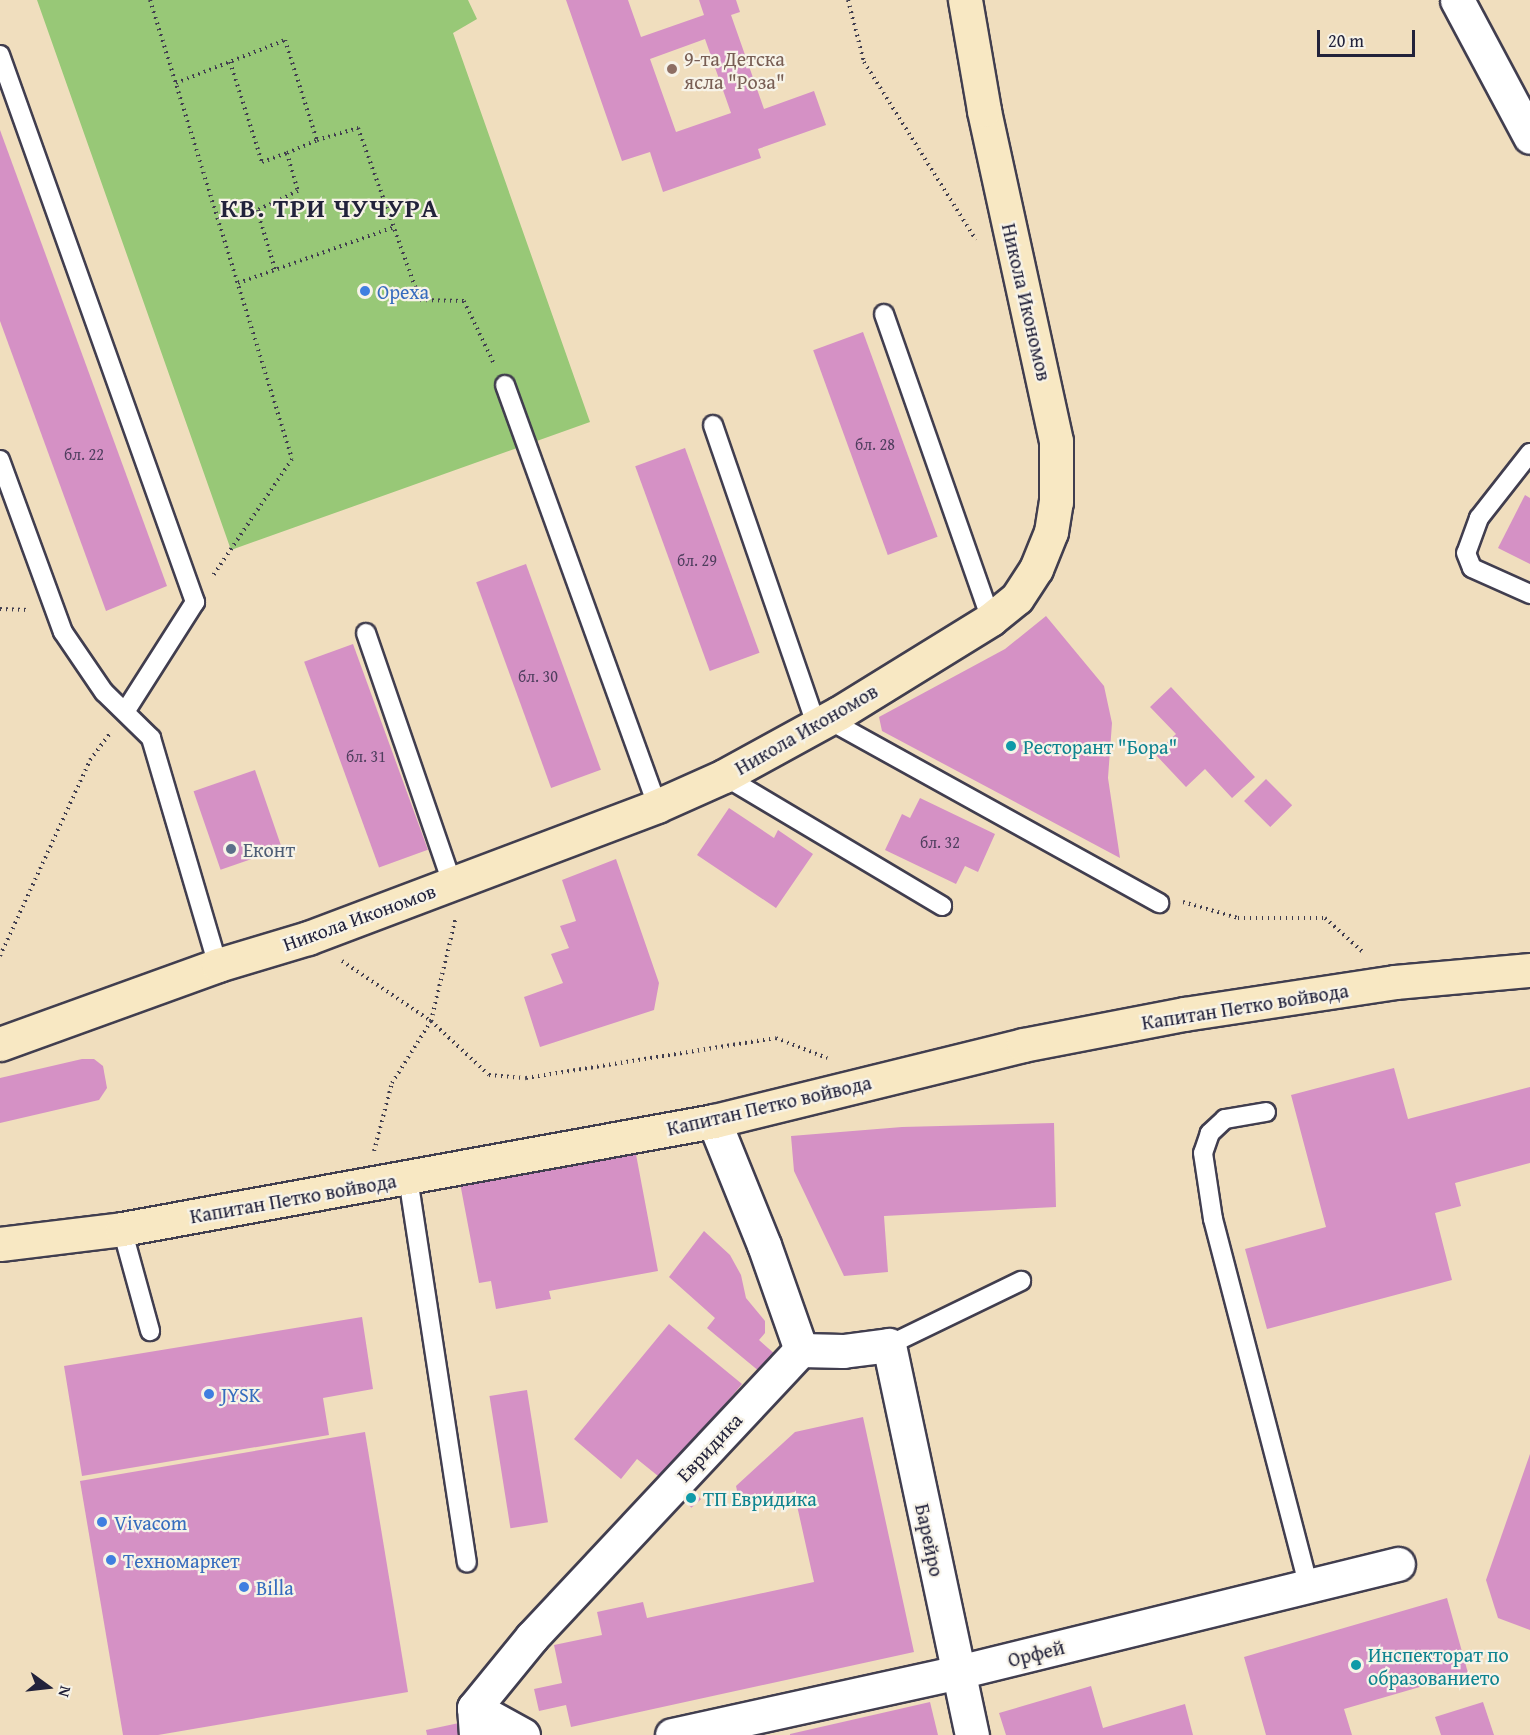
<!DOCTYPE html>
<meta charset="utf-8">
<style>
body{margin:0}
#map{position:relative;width:1530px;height:1735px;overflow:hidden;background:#f0debe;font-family:"Gentium Book Plus",serif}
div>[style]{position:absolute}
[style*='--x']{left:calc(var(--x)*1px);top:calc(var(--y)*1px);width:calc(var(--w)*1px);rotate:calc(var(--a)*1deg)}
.green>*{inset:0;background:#98c877}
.building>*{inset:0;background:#d591c5;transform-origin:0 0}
.path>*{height:4px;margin-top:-2px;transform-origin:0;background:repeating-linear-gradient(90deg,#413e4f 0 1.5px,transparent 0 6px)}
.roads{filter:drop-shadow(2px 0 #413e4f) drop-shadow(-2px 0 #413e4f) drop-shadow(0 2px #413e4f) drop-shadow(0 -2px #413e4f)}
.lane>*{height:18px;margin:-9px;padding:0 9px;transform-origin:9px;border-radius:9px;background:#fff}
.street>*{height:33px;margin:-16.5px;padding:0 16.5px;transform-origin:16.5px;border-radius:16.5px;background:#fff}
.secondary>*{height:33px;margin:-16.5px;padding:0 16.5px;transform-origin:16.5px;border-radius:16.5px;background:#f8e8c3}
.dots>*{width:16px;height:16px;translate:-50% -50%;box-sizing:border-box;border:3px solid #f7f3e8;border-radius:50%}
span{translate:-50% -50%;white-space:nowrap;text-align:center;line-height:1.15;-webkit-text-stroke:4.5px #f7f3e8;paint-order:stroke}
.number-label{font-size:16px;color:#4f3e5e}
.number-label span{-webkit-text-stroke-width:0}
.education-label{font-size:20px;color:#785e54}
.left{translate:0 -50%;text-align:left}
.shop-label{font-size:20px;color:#366cbe}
.street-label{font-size:20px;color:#22223b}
.culture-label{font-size:20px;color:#0d838f}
.service-label{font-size:20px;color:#4e5e75}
.district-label{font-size:26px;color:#22223b;font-weight:700;letter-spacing:1.5px}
.north{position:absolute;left:18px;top:1657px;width:60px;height:60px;-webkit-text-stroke:4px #f7f3e8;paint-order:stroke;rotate:105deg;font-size:16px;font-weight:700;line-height:24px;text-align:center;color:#22223b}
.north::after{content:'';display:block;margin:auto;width:21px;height:27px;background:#22223b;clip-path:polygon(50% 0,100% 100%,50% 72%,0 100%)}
.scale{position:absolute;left:1317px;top:30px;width:98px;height:27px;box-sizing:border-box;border:3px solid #22223b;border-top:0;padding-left:8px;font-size:18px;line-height:21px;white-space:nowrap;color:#22223b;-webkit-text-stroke:4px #f7f3e8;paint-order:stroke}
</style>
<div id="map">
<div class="green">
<i style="clip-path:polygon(37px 0,468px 0,477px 19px,453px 33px,590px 422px,231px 550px)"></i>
</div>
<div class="building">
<i style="clip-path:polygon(evenodd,566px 0,628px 0,641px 37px,704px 15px,699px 0,736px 0,740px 12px,731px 15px,764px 109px,814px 91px,826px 125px,758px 149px,761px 158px,663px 192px,650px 152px,622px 161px,566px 0,705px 39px,731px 113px,676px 132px,650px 59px,705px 39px)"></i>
<i style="clip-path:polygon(0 130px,167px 586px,106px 611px,0 321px)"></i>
<i style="left:863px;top:332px;width:218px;height:53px;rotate:70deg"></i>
<i style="left:685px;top:448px;width:218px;height:53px;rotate:70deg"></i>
<i style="clip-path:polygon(1525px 495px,1530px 498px,1530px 564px,1498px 548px)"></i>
<i style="left:526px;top:564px;width:219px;height:53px;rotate:70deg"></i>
<i style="clip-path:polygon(1046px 616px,1104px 686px,1112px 723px,1108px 778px,1120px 858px,882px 731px,879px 717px,1005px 649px)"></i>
<i style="left:353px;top:644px;width:219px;height:52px;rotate:70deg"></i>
<i style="clip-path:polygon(1171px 687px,1255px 777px,1232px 798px,1205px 769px,1186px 787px,1155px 754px,1176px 734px,1150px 707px)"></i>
<i style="left:255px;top:770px;width:83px;height:65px;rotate:71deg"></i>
<i style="left:1266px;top:779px;width:37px;height:31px;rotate:45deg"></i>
<i style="clip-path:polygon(920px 798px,995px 834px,978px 872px,965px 866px,956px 884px,885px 850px,902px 814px,910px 818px)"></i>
<i style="clip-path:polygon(729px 808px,774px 838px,778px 830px,813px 854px,776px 908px,697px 855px)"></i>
<i style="clip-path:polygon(616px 859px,659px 983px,654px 1010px,540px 1047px,524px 997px,563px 983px,551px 954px,569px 948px,560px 926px,576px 921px,562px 880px)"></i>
<i style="clip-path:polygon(82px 1059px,94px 1059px,103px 1066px,107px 1088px,99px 1100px,0 1123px,0 1078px)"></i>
<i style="clip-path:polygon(1394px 1068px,1408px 1119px,1530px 1087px,1530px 1163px,1455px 1183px,1461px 1206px,1435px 1213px,1452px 1280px,1267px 1329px,1245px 1249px,1326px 1227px,1291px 1095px)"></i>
<i style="clip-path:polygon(1054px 1123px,1056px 1207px,884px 1216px,888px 1272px,844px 1276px,794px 1171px,791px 1136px,902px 1127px)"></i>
<i style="clip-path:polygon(635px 1149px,658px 1271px,549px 1291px,551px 1299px,496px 1309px,491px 1281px,479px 1283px,460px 1183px)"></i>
<i style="clip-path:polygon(704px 1231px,730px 1255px,741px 1275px,746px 1298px,765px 1321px,765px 1333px,759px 1340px,776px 1355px,760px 1372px,707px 1328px,715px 1318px,669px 1277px)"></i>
<i style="clip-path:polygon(362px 1317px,373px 1389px,323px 1398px,329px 1435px,82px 1476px,64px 1366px)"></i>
<i style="clip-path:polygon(669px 1324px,742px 1384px,663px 1480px,637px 1459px,621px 1479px,574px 1439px)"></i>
<i style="left:527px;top:1390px;width:134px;height:38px;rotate:81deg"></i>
<i style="clip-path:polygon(863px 1417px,914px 1652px,571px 1727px,566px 1705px,539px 1711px,534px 1689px,562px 1683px,554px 1645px,602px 1635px,597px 1612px,643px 1602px,647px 1618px,814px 1582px,794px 1492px,740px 1504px,736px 1486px,795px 1432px)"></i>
<i style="clip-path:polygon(365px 1432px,408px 1692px,158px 1735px,123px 1735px,80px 1481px)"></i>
<i style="clip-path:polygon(1530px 1454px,1530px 1630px,1498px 1618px,1486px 1580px)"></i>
<i style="left:691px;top:1488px;width:15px;height:13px;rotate:48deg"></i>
<i style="clip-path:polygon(1447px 1598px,1468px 1673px,1344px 1709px,1352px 1735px,1266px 1735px,1244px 1657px)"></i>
<i style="clip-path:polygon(1091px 1686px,1103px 1728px,1185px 1704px,1193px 1735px,1006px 1735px,999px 1713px)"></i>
<i style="clip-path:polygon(930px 1702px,938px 1735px,790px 1735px,790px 1734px)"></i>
<i style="clip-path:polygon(1483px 1702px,1494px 1735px,1441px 1735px,1435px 1717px)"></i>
<i style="clip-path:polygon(459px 1723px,462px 1735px,427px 1735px,426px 1730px)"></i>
</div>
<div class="path">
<i style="--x:150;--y:0;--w:480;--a:72.8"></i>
<i style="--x:292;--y:459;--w:143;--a:124.1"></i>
<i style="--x:848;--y:0;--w:64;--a:75.5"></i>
<i style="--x:864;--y:62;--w:210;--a:57.8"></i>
<i style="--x:230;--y:62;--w:105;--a:72.3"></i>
<i style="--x:262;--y:162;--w:27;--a:-20"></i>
<i style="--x:287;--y:153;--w:40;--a:74"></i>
<i style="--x:298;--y:191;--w:45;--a:155.1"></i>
<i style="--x:257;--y:210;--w:62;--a:73"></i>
<i style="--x:176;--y:83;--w:117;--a:-21.5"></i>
<i style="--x:285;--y:40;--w:105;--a:72.3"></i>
<i style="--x:317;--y:140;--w:43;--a:-16.3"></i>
<i style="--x:358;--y:128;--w:183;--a:70.2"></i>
<i style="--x:420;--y:300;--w:44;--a:1.3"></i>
<i style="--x:464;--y:301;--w:70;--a:64.5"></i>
<i style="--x:287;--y:153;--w:33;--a:-23"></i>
<i style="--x:238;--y:283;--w:164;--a:-19.7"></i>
<i style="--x:0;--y:609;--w:29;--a:2"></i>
<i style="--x:1183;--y:902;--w:57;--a:16.2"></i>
<i style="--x:1238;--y:918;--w:87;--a:0"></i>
<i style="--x:1325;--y:918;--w:52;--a:41.9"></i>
<i style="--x:0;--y:956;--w:216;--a:-65.3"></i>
<i style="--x:90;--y:760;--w:35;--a:-53"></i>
<i style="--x:342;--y:961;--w:107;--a:34"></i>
<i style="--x:431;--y:1021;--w:79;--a:43"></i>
<i style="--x:489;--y:1075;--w:37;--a:5"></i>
<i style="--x:526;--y:1078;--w:253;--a:-9.1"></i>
<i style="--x:776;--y:1038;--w:55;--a:21.4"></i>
<i style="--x:374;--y:1151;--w:70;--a:-75.2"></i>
<i style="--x:392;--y:1083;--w:73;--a:-57.8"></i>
<i style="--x:431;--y:1021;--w:107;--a:-76.5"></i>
</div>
<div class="roads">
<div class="lane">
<i style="--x:0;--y:55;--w:581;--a:70.38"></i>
<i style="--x:195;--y:602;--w:130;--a:122.5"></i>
<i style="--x:884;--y:314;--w:323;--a:70.7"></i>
<i style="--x:505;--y:385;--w:448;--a:70.1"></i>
<i style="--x:713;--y:425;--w:316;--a:71"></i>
<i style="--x:1530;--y:453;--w:83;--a:128.1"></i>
<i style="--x:1479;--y:518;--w:37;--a:110"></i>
<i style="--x:1466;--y:553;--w:16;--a:68"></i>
<i style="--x:1472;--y:568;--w:64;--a:24.1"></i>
<i style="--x:0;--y:460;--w:183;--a:69.9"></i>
<i style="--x:63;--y:632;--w:73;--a:55.7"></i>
<i style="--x:104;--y:692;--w:66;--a:44.4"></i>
<i style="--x:151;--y:738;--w:237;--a:73.6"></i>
<i style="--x:366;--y:633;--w:264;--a:71"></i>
<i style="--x:827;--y:719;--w:380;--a:29"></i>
<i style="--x:724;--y:776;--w:254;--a:30.8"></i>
<i style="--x:1266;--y:1112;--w:42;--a:170.3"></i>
<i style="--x:1225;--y:1119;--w:21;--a:137"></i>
<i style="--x:1210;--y:1133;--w:21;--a:109"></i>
<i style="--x:1203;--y:1153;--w:67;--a:81.4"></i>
<i style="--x:1213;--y:1219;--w:380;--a:75.4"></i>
<i style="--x:408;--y:1178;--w:389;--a:81.3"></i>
<i style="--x:122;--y:1229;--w:106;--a:74.6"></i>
<i style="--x:889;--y:1345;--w:147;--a:-25.9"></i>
</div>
<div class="street">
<i style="--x:1457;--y:0;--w:155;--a:61.9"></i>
<i style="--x:801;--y:1350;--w:42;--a:1.4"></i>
<i style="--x:843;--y:1351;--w:46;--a:-7.4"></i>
<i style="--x:889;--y:1345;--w:399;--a:78"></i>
<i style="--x:474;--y:1708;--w:56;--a:28.9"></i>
<i style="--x:476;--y:1735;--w:27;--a:-94"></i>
<i style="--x:474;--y:1708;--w:92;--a:-50.8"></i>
<i style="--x:532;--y:1637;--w:393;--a:-46.9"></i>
<i style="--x:801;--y:1350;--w:111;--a:-109.4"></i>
<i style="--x:764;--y:1245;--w:134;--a:-112"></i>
<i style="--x:672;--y:1735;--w:293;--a:-12.4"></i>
<i style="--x:958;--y:1672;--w:453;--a:-13.8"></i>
</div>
<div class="secondary">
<i style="--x:0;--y:1044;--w:232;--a:-19.9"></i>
<i style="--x:218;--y:965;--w:94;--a:-16.7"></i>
<i style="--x:308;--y:938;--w:373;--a:-20.7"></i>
<i style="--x:657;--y:806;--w:73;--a:-24.1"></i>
<i style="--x:724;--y:776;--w:131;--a:-28.7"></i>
<i style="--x:839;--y:713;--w:179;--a:-31.7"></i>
<i style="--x:991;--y:619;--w:33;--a:-39"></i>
<i style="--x:1017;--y:598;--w:35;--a:-57"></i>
<i style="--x:1036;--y:569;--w:40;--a:-68"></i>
<i style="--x:1051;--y:532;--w:30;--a:-81"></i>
<i style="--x:1056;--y:502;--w:61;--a:-90"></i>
<i style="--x:1056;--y:441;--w:339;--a:-102.3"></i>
<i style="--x:984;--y:110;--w:112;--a:-99.8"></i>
<i style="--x:0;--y:1244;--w:123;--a:-7"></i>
<i style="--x:122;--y:1229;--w:602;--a:-10.34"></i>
<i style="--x:714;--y:1121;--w:318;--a:-13.8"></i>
<i style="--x:1023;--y:1045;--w:164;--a:-10.9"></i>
<i style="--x:1184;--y:1014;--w:213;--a:-8.6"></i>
<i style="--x:1395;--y:982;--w:136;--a:-5.1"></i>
</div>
</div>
<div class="dots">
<i style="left:672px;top:69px;background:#8d6e63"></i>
<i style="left:365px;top:291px;background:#3f7fe0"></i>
<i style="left:1011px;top:746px;background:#0f9aa8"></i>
<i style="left:231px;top:849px;background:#5c6f8a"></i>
<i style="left:209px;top:1394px;background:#3f7fe0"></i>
<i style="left:691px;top:1498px;background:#0f9aa8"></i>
<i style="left:102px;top:1522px;background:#3f7fe0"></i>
<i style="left:111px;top:1560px;background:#3f7fe0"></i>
<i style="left:244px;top:1587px;background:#3f7fe0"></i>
<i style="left:1356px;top:1665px;background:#0f9aa8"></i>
</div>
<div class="number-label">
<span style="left:875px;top:444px">бл. 28</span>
<span style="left:84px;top:454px">бл. 22</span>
<span style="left:697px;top:560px">бл. 29</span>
<span style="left:538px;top:676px">бл. 30</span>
<span style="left:366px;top:756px">бл. 31</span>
<span style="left:940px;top:842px">бл. 32</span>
</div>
<div class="education-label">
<span class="left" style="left:684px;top:70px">9-та Детска<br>ясла "Роза"</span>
</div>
<div class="shop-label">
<span class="left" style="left:377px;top:291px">Opeха</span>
<span class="left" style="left:221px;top:1394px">JYSK</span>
<span class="left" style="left:114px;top:1522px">Vivacom</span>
<span class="left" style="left:123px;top:1560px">Техномаркет</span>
<span class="left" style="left:256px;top:1587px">Billa</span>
</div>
<div class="street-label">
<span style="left:1027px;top:302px;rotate:77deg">Никола Икономов</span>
<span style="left:806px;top:729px;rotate:-30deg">Никола Икономов</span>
<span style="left:359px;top:917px;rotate:-20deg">Никола Икономов</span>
<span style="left:1245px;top:1006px;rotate:-9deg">Капитан Петко войвода</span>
<span style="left:769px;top:1105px;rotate:-13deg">Капитан Петко войвода</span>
<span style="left:293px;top:1198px;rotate:-10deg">Капитан Петко войвода</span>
<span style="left:709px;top:1447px;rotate:-47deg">Евридика</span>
<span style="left:930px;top:1540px;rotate:78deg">Барейро</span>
<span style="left:1036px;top:1653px;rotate:-14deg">Орфей</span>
</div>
<div class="culture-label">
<span class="left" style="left:1023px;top:746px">Ресторант "Бора"</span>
<span class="left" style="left:703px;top:1498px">ТП Евридика</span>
<span class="left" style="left:1368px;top:1666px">Инспекторат по<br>образованието</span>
</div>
<div class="service-label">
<span class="left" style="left:243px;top:849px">Еконт</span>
</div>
<div class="district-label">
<span style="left:330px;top:208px">КВ. ТРИ ЧУЧУРА</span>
</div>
<div class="north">N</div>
<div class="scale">20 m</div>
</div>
